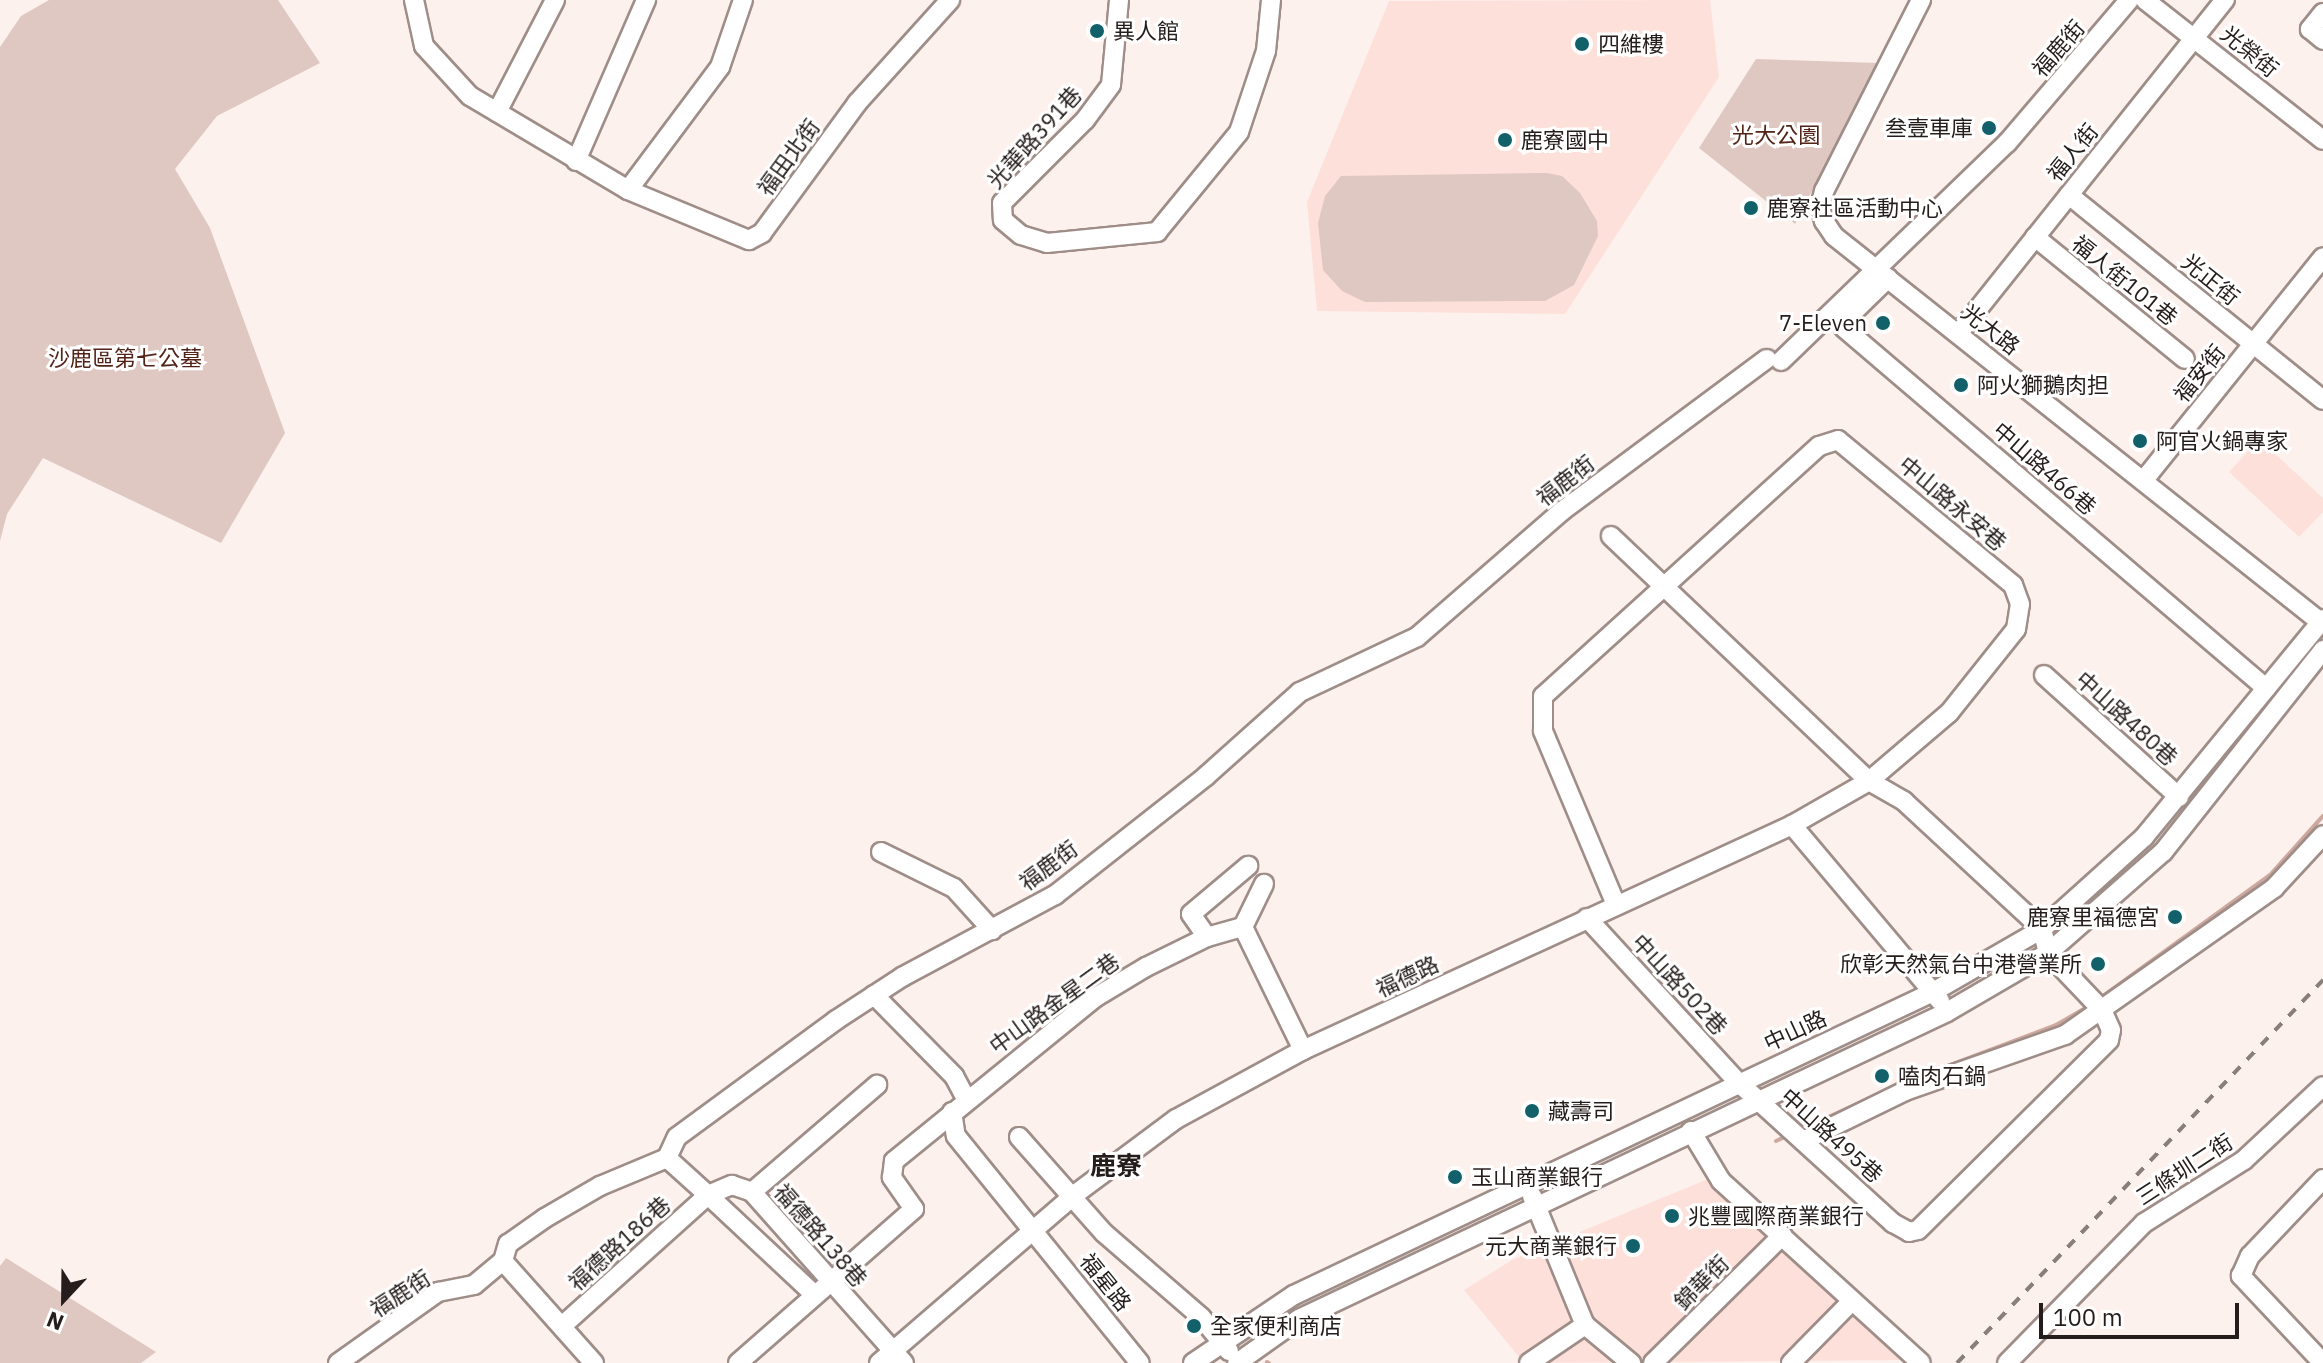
<!DOCTYPE html>
<meta charset="utf-8">
<style>
body{margin:0}
#map{position:relative;width:2323px;height:1363px;overflow:hidden;background:#fdf1ee;font-family:"IBM Plex Sans","Noto Sans TC",sans-serif}
div>[style]{position:absolute}
[style*='--x']{left:calc(var(--x)*1px);top:calc(var(--y)*1px);width:calc(var(--w)*1px);rotate:calc(var(--a)*1deg)}
.built>*{inset:0;background:#fde0d9}
.green>*{inset:0;background:#dec8c1}
.stream>*{height:4px;margin:-2px;padding:0 2px;transform-origin:2px;border-radius:2px;background:#cca89e}
.roads{filter:drop-shadow(2px 0 #9f8d88) drop-shadow(-2px 0 #9f8d88) drop-shadow(0 2px #9f8d88) drop-shadow(0 -2px #9f8d88)}
.minor>*{height:18px;margin:-9px;padding:0 9px;transform-origin:9px;border-radius:9px;background:#fff}
.rail>*{height:4px;margin-top:-2px;transform-origin:0;background:repeating-linear-gradient(90deg,#887f7c 0 10px,transparent 0 20px)}
.dots>*{width:22px;height:22px;translate:-50% -50%;box-sizing:border-box;border:4px solid #fff;border-radius:50%}
span{translate:-50% -50%;white-space:nowrap;text-align:center;line-height:1.15;-webkit-text-stroke:6px #fff;paint-order:stroke}
.poi-label{font-size:22px;color:#241d1b}
.left{translate:0 -50%;text-align:left}
.right{translate:-100% -50%;text-align:right}
.street-label{font-size:22px;color:#241d1b}
.park-label{font-size:22px;color:#522316}
.quarter-label{font-size:26px;color:#241d1b;font-weight:700}
.north{position:absolute;left:24px;top:1259px;width:80px;height:80px;-webkit-text-stroke:6px #fff;paint-order:stroke;rotate:202deg;font-size:22px;font-weight:700;line-height:32px;text-align:center;color:#241d1b}
.north::after{content:'';display:block;margin:auto;width:28px;height:36px;background:#241d1b;clip-path:polygon(50% 0,100% 100%,50% 72%,0 100%)}
.scale{position:absolute;left:2039px;top:1303px;width:200px;height:36px;box-sizing:border-box;border:4px solid #241d1b;border-top:0;padding-left:10px;font-size:24px;line-height:28px;white-space:nowrap;color:#241d1b;-webkit-text-stroke:6px #fff;paint-order:stroke}
</style>
<div id="map">
<div class="built">
<i style="clip-path:polygon(1710px 0,1719px 77px,1565px 314px,1317px 311px,1307px 202px,1389px 1px)"></i>
<i style="clip-path:polygon(2259px 439px,2323px 498px,2323px 512px,2299px 537px,2229px 472px)"></i>
<i style="clip-path:polygon(1708px 1179px,1789px 1251px,1908px 1360px,1524px 1363px,1464px 1290px,1512px 1260px)"></i>
</div>
<div class="green">
<i style="clip-path:polygon(49px 0,278px 0,320px 63px,217px 116px,175px 169px,210px 228px,285px 433px,221px 543px,43px 458px,7px 514px,0 541px,0 47px,21px 16px)"></i>
<i style="clip-path:polygon(1756px 59px,1878px 63px,1795px 224px,1699px 148px)"></i>
<i style="clip-path:polygon(1547px 173px,1562px 176px,1580px 193px,1597px 221px,1598px 236px,1574px 285px,1545px 301px,1365px 302px,1342px 291px,1323px 270px,1318px 223px,1325px 196px,1341px 176px)"></i>
<i style="clip-path:polygon(6px 1258px,156px 1352px,141px 1363px,0 1363px,0 1266px)"></i>
</div>
<div class="stream">
<i style="--x:2100;--y:998;--w:210;--a:-35.9"></i>
<i style="--x:2270;--y:875;--w:79;--a:-48.1"></i>
<i style="--x:1902;--y:1083;--w:165;--a:-20.6"></i>
<i style="--x:2056;--y:1025;--w:38;--a:-30"></i>
<i style="--x:1800;--y:1130;--w:103;--a:-24.6"></i>
<i style="--x:1776;--y:1141;--w:14;--a:-25"></i>
<i style="--x:1267;--y:1362;--w:2;--a:27"></i>
</div>
<div class="roads">
<div class="minor">
<i style="--x:414;--y:0;--w:47;--a:77.7"></i>
<i style="--x:424;--y:46;--w:68;--a:47.4"></i>
<i style="--x:470;--y:96;--w:184;--a:30.7"></i>
<i style="--x:628;--y:190;--w:131;--a:22.5"></i>
<i style="--x:749;--y:240;--w:15;--a:-28"></i>
<i style="--x:762;--y:233;--w:161;--a:-53.8"></i>
<i style="--x:857;--y:103;--w:139;--a:-47.9"></i>
<i style="--x:1119;--y:0;--w:85;--a:95.4"></i>
<i style="--x:1111;--y:85;--w:44;--a:126.6"></i>
<i style="--x:1085;--y:120;--w:117;--a:135"></i>
<i style="--x:1002;--y:203;--w:17;--a:87"></i>
<i style="--x:1003;--y:220;--w:23;--a:40"></i>
<i style="--x:1021;--y:235;--w:27;--a:17"></i>
<i style="--x:1047;--y:243;--w:111;--a:-5.7"></i>
<i style="--x:1157;--y:232;--w:129;--a:-50.6"></i>
<i style="--x:1239;--y:132;--w:85;--a:-71.6"></i>
<i style="--x:1266;--y:51;--w:51;--a:-84.4"></i>
<i style="--x:1921;--y:0;--w:214;--a:116.9"></i>
<i style="--x:1824;--y:191;--w:16;--a:104"></i>
<i style="--x:1820;--y:207;--w:15;--a:74"></i>
<i style="--x:1824;--y:221;--w:18;--a:56"></i>
<i style="--x:1834;--y:236;--w:624;--a:38.43"></i>
<i style="--x:2145;--y:0;--w:226;--a:38.2"></i>
<i style="--x:2323;--y:13;--w:21;--a:129"></i>
<i style="--x:2310;--y:29;--w:17;--a:40"></i>
<i style="--x:497;--y:112;--w:126;--a:-62.6"></i>
<i style="--x:576;--y:161;--w:176;--a:-66.5"></i>
<i style="--x:628;--y:190;--w:154;--a:-53.2"></i>
<i style="--x:720;--y:67;--w:71;--a:-71.1"></i>
<i style="--x:2069;--y:195;--w:326;--a:38.9"></i>
<i style="--x:2035;--y:237;--w:193;--a:39.1"></i>
<i style="--x:1888;--y:278;--w:59;--a:135.7"></i>
<i style="--x:1846;--y:319;--w:9;--a:103"></i>
<i style="--x:1844;--y:328;--w:555;--a:40.47"></i>
<i style="--x:1958;--y:334;--w:428;--a:-51.4"></i>
<i style="--x:1781;--y:361;--w:314;--a:-44"></i>
<i style="--x:2007;--y:143;--w:188;--a:-49.5"></i>
<i style="--x:2143;--y:481;--w:287;--a:-51.2"></i>
<i style="--x:2044;--y:675;--w:182;--a:42.1"></i>
<i style="--x:1792;--y:825;--w:230;--a:49.9"></i>
<i style="--x:881;--y:852;--w:81;--a:26.3"></i>
<i style="--x:954;--y:888;--w:57;--a:47.9"></i>
<i style="--x:1587;--y:918;--w:223;--a:47.4"></i>
<i style="--x:1738;--y:1082;--w:210;--a:42.3"></i>
<i style="--x:1893;--y:1223;--w:18;--a:29"></i>
<i style="--x:1909;--y:1232;--w:9;--a:-13"></i>
<i style="--x:1918;--y:1230;--w:269;--a:-44.8"></i>
<i style="--x:2109;--y:1040;--w:10;--a:-79"></i>
<i style="--x:2111;--y:1030;--w:22;--a:-114"></i>
<i style="--x:2102;--y:1010;--w:79;--a:-133.5"></i>
<i style="--x:2048;--y:953;--w:25;--a:-104"></i>
<i style="--x:2042;--y:929;--w:188;--a:-137.2"></i>
<i style="--x:1904;--y:801;--w:40;--a:-150.3"></i>
<i style="--x:1869;--y:781;--w:356;--a:-136.5"></i>
<i style="--x:1243;--y:927;--w:48;--a:-64"></i>
<i style="--x:1207;--y:937;--w:28;--a:-125"></i>
<i style="--x:1191;--y:914;--w:75;--a:-40.1"></i>
<i style="--x:874;--y:995;--w:114;--a:45.4"></i>
<i style="--x:954;--y:1076;--w:26;--a:62"></i>
<i style="--x:952;--y:1112;--w:24;--a:81"></i>
<i style="--x:956;--y:1136;--w:292;--a:51"></i>
<i style="--x:1691;--y:1131;--w:58;--a:59"></i>
<i style="--x:1721;--y:1181;--w:270;--a:42.3"></i>
<i style="--x:1019;--y:1137;--w:128;--a:48.5"></i>
<i style="--x:1104;--y:1233;--w:128;--a:40.9"></i>
<i style="--x:1201;--y:1317;--w:44;--a:50.5"></i>
<i style="--x:1803;--y:1141;--w:114;--a:-26.1"></i>
<i style="--x:1905;--y:1091;--w:170;--a:-19.3"></i>
<i style="--x:2065;--y:1035;--w:256;--a:-35.1"></i>
<i style="--x:2274;--y:888;--w:72;--a:-47.2"></i>
<i style="--x:667;--y:1158;--w:55;--a:42.1"></i>
<i style="--x:708;--y:1195;--w:26;--a:-23"></i>
<i style="--x:732;--y:1185;--w:21;--a:19"></i>
<i style="--x:752;--y:1192;--w:229;--a:48.4"></i>
<i style="--x:752;--y:1192;--w:165;--a:-40.6"></i>
<i style="--x:1532;--y:1196;--w:139;--a:67.7"></i>
<i style="--x:1585;--y:1325;--w:60;--a:39.6"></i>
<i style="--x:503;--y:1261;--w:137;--a:48.3"></i>
<i style="--x:562;--y:1326;--w:196;--a:-41.9"></i>
<i style="--x:708;--y:1195;--w:146;--a:43.1"></i>
<i style="--x:338;--y:1363;--w:123;--a:-35.4"></i>
<i style="--x:438;--y:1292;--w:37;--a:-11"></i>
<i style="--x:474;--y:1285;--w:38;--a:-40"></i>
<i style="--x:503;--y:1261;--w:18;--a:-74"></i>
<i style="--x:508;--y:1244;--w:45;--a:-35.1"></i>
<i style="--x:545;--y:1218;--w:64;--a:-30.2"></i>
<i style="--x:600;--y:1186;--w:73;--a:-22.7"></i>
<i style="--x:667;--y:1158;--w:23;--a:-65"></i>
<i style="--x:677;--y:1137;--w:197;--a:-36.3"></i>
<i style="--x:836;--y:1020;--w:79;--a:-33.1"></i>
<i style="--x:902;--y:977;--w:174;--a:-28.2"></i>
<i style="--x:1055;--y:895;--w:192;--a:-38.2"></i>
<i style="--x:1206;--y:776;--w:126;--a:-41.8"></i>
<i style="--x:1300;--y:692;--w:129;--a:-25.2"></i>
<i style="--x:1417;--y:637;--w:192;--a:-41"></i>
<i style="--x:1562;--y:511;--w:255;--a:-36.6"></i>
<i style="--x:738;--y:1363;--w:234;--a:-41.2"></i>
<i style="--x:914;--y:1209;--w:39;--a:-125"></i>
<i style="--x:892;--y:1177;--w:16;--a:-83"></i>
<i style="--x:894;--y:1161;--w:260;--a:-39.1"></i>
<i style="--x:1096;--y:997;--w:58;--a:-31"></i>
<i style="--x:1146;--y:967;--w:68;--a:-26.2"></i>
<i style="--x:1207;--y:937;--w:37;--a:-16"></i>
<i style="--x:1243;--y:927;--w:137;--a:64"></i>
<i style="--x:879;--y:1363;--w:257;--a:-40.7"></i>
<i style="--x:1074;--y:1195;--w:127;--a:-36.7"></i>
<i style="--x:1176;--y:1119;--w:145;--a:-28.5"></i>
<i style="--x:1303;--y:1050;--w:538;--a:-24.71"></i>
<i style="--x:1792;--y:825;--w:89;--a:-29.7"></i>
<i style="--x:1869;--y:781;--w:105;--a:-40.4"></i>
<i style="--x:1949;--y:713;--w:107;--a:-51.4"></i>
<i style="--x:2016;--y:629;--w:25;--a:-81"></i>
<i style="--x:2020;--y:604;--w:20;--a:-110"></i>
<i style="--x:2013;--y:585;--w:227;--a:-140.4"></i>
<i style="--x:1838;--y:440;--w:20;--a:162"></i>
<i style="--x:1819;--y:446;--w:372;--a:137.8"></i>
<i style="--x:1543;--y:696;--w:35;--a:90"></i>
<i style="--x:1543;--y:731;--w:189;--a:67.2"></i>
<i style="--x:1193;--y:1363;--w:122;--a:-34"></i>
<i style="--x:1294;--y:1295;--w:707;--a:-25.37"></i>
<i style="--x:1933;--y:992;--w:126;--a:-30"></i>
<i style="--x:2042;--y:929;--w:137;--a:-42"></i>
<i style="--x:2144;--y:837;--w:282;--a:-50.6"></i>
<i style="--x:1237;--y:1363;--w:76;--a:-35.4"></i>
<i style="--x:1299;--y:1319;--w:717;--a:-25.35"></i>
<i style="--x:1947;--y:1012;--w:117;--a:-30.3"></i>
<i style="--x:2048;--y:953;--w:153;--a:-41.3"></i>
<i style="--x:2163;--y:852;--w:258;--a:-51.6"></i>
<i style="--x:1529;--y:1363;--w:68;--a:-34.2"></i>
<i style="--x:1653;--y:1363;--w:182;--a:-44.6"></i>
<i style="--x:1791;--y:1363;--w:87;--a:-45.5"></i>
<i style="--x:2007;--y:1363;--w:196;--a:-45.6"></i>
<i style="--x:2144;--y:1223;--w:118;--a:-32.2"></i>
<i style="--x:2244;--y:1160;--w:108;--a:-43.1"></i>
<i style="--x:2323;--y:1363;--w:120;--a:-133.3"></i>
<i style="--x:2241;--y:1276;--w:22;--a:-66"></i>
<i style="--x:2250;--y:1256;--w:106;--a:-46.5"></i>
</div>
</div>
<div class="rail">
<i style="--x:1957;--y:1363;--w:530;--a:-46.3"></i>
</div>
<div class="dots">
<i style="left:1097px;top:31px;background:#12616a"></i>
<i style="left:1582px;top:44px;background:#12616a"></i>
<i style="left:1989px;top:128px;background:#12616a"></i>
<i style="left:1505px;top:140px;background:#12616a"></i>
<i style="left:1751px;top:208px;background:#12616a"></i>
<i style="left:1883px;top:323px;background:#12616a"></i>
<i style="left:1961px;top:385px;background:#12616a"></i>
<i style="left:2140px;top:441px;background:#12616a"></i>
<i style="left:2175px;top:917px;background:#12616a"></i>
<i style="left:2098px;top:964px;background:#12616a"></i>
<i style="left:1882px;top:1076px;background:#12616a"></i>
<i style="left:1532px;top:1111px;background:#12616a"></i>
<i style="left:1455px;top:1177px;background:#12616a"></i>
<i style="left:1672px;top:1216px;background:#12616a"></i>
<i style="left:1633px;top:1246px;background:#12616a"></i>
<i style="left:1194px;top:1326px;background:#12616a"></i>
</div>
<div class="poi-label">
<span class="left" style="left:1113px;top:31px">異人館</span>
<span class="left" style="left:1598px;top:44px">四維樓</span>
<span class="right" style="left:1973px;top:128px">叁壹車庫</span>
<span class="left" style="left:1521px;top:140px">鹿寮國中</span>
<span class="left" style="left:1767px;top:208px">鹿寮社區活動中心</span>
<span class="right" style="left:1867px;top:323px">7-Eleven</span>
<span class="left" style="left:1977px;top:385px">阿火獅鵝肉担</span>
<span class="left" style="left:2156px;top:441px">阿官火鍋專家</span>
<span class="right" style="left:2159px;top:917px">鹿寮里福德宮</span>
<span class="right" style="left:2082px;top:964px">欣彰天然氣台中港營業所</span>
<span class="left" style="left:1898px;top:1076px">嗑肉石鍋</span>
<span class="left" style="left:1548px;top:1111px">藏壽司</span>
<span class="left" style="left:1471px;top:1177px">玉山商業銀行</span>
<span class="left" style="left:1688px;top:1216px">兆豐國際商業銀行</span>
<span class="right" style="left:1617px;top:1246px">元大商業銀行</span>
<span class="left" style="left:1210px;top:1326px">全家便利商店</span>
</div>
<div class="street-label">
<span style="left:2058px;top:48px;rotate:-49deg">福鹿街</span>
<span style="left:2250px;top:51px;rotate:39deg">光榮街</span>
<span style="left:1034px;top:137px;rotate:-48deg">光華路391巷</span>
<span style="left:2072px;top:152px;rotate:-51deg">福人街</span>
<span style="left:788px;top:157px;rotate:-54deg">福田北街</span>
<span style="left:2211px;top:279px;rotate:39deg">光正街</span>
<span style="left:2125px;top:280px;rotate:39deg">福人街101巷</span>
<span style="left:1991px;top:329px;rotate:38deg">光大路</span>
<span style="left:2199px;top:373px;rotate:-51deg">福安街</span>
<span style="left:2045px;top:468px;rotate:41deg">中山路466巷</span>
<span style="left:1565px;top:480px;rotate:-38deg">福鹿街</span>
<span style="left:1953px;top:503px;rotate:40deg">中山路永安巷</span>
<span style="left:2127px;top:718px;rotate:42deg">中山路480巷</span>
<span style="left:1048px;top:865px;rotate:-37deg">福鹿街</span>
<span style="left:1407px;top:976px;rotate:-25deg">福德路</span>
<span style="left:1680px;top:984px;rotate:47deg">中山路502巷</span>
<span style="left:1054px;top:1003px;rotate:-36deg">中山路金星二巷</span>
<span style="left:1795px;top:1030px;rotate:-25deg">中山路</span>
<span style="left:1832px;top:1135px;rotate:42deg">中山路495巷</span>
<span style="left:2184px;top:1169px;rotate:-33deg">三條圳二街</span>
<span style="left:821px;top:1235px;rotate:49deg">福德路138巷</span>
<span style="left:619px;top:1243px;rotate:-42deg">福德路186巷</span>
<span style="left:1106px;top:1282px;rotate:51deg">福星路</span>
<span style="left:1701px;top:1282px;rotate:-45deg">錦華街</span>
<span style="left:400px;top:1293px;rotate:-33deg">福鹿街</span>
</div>
<div class="park-label">
<span style="left:1776px;top:135px">光大公園</span>
<span style="left:125px;top:358px">沙鹿區第七公墓</span>
</div>
<div class="quarter-label">
<span style="left:1116px;top:1166px">鹿寮</span>
</div>
<div class="north">N</div>
<div class="scale">100 m</div>
</div>
